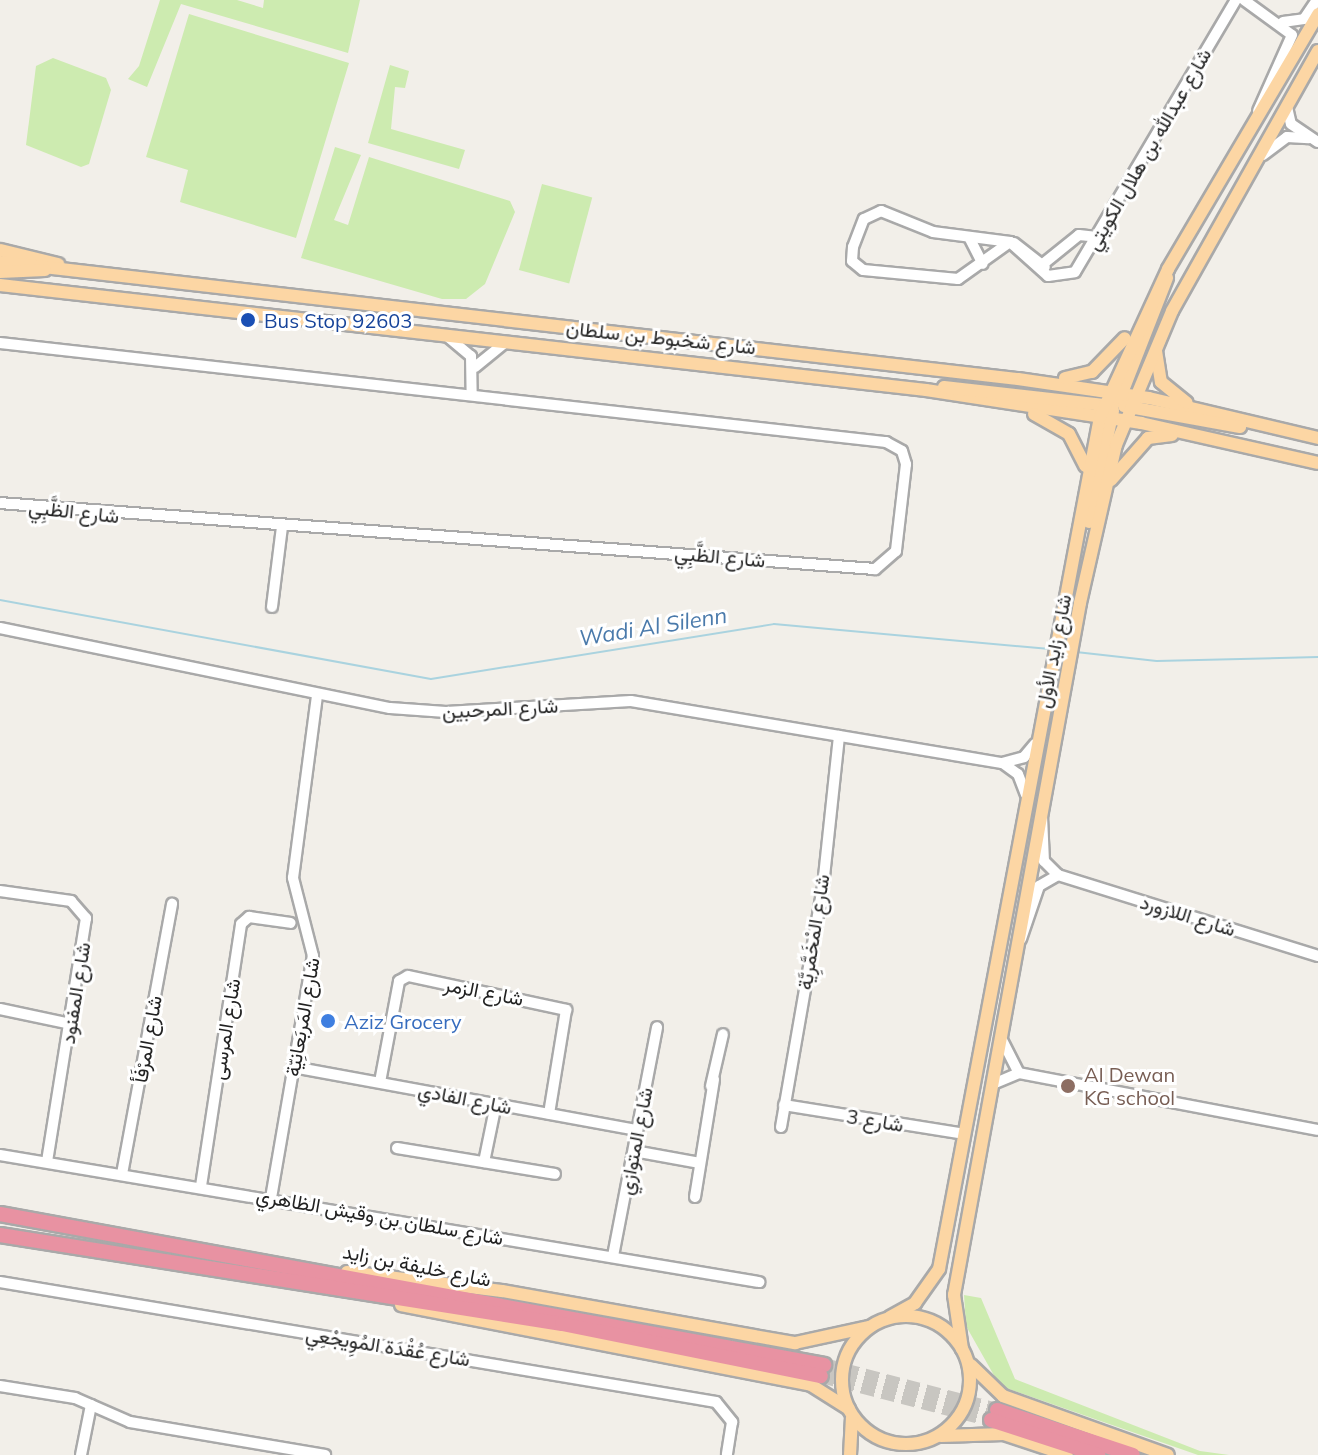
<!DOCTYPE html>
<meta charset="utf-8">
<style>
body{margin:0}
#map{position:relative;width:1318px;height:1455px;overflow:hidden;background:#f2efe9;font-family:Mulish,Vazirmatn,sans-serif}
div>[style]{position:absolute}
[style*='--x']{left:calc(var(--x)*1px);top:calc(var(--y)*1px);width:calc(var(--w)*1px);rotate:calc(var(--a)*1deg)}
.grass>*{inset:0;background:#cdebb0;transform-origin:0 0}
.stream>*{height:2px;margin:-1px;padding:0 1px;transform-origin:1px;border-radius:1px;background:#aad3df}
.highway-tunnel>*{height:14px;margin-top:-7px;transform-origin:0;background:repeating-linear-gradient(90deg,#c8c6c1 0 14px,transparent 0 21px)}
.roads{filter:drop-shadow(2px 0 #a9a9a9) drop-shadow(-2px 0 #a9a9a9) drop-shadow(0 2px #a9a9a9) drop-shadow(0 -2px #a9a9a9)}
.minor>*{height:10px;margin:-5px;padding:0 5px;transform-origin:5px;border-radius:5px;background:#fff}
.major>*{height:12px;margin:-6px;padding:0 6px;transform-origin:6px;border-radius:6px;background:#fcd6a4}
.major>.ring{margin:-6px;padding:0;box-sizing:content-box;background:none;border:12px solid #fcd6a4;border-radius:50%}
.highway>*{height:14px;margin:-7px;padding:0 7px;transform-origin:7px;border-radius:7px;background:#e892a2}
.dots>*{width:22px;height:22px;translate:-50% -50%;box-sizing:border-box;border:4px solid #fff;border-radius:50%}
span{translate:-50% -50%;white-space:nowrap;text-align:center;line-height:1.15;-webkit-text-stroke:6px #fff;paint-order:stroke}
.street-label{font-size:20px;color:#222}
.transit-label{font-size:20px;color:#164399}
.left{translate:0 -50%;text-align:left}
.shop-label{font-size:20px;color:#366cbe}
.education-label{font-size:20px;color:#785e54}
.water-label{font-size:22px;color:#4a7aab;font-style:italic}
</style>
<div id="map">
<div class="grass">
<i style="clip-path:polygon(160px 0,237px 0,263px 8px,264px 0,360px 0,348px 53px,181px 4px,147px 87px,128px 79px,139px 66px)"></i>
<i style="clip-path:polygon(189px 14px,349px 63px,296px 238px,180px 202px,188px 170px,146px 157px)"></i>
<i style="clip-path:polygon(53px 58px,106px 78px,111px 90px,89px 164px,81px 167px,26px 145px,36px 66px)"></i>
<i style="clip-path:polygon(390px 65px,409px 71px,405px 88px,395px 87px,391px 129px,465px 150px,459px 169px,368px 143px)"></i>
<i style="clip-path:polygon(335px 147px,361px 155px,334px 220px,348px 225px,369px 157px,510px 201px,515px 212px,485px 284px,466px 299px,442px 299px,301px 258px)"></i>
<i style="left:542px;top:184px;width:52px;height:89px;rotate:15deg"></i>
<i style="clip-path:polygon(964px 1295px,981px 1298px,1015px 1379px,1200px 1451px,1229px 1455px,1198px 1455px,1000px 1386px,966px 1326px)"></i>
</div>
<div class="stream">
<i style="--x:0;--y:600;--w:438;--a:10.4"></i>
<i style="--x:431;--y:679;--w:347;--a:-9.1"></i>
<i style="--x:774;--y:624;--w:277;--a:5.2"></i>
<i style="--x:1076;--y:652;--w:81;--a:6.3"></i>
<i style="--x:1157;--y:661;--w:161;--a:-1.4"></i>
</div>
<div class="highway-tunnel">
<i style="--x:824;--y:1365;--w:179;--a:14.6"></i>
<i style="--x:821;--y:1376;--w:176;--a:14.5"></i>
</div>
<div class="roads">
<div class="minor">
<i style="--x:1244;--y:0;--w:59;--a:36.1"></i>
<i style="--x:1292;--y:35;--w:83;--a:114.1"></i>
<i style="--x:1283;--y:22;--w:21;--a:-8"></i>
<i style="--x:1304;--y:19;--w:23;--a:-56"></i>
<i style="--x:1287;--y:107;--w:17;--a:77"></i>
<i style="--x:1291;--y:124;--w:32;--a:34"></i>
<i style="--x:1263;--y:155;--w:30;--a:-37"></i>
<i style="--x:1287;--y:137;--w:22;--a:3"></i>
<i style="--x:881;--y:211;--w:56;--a:22"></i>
<i style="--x:933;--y:232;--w:78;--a:7.4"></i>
<i style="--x:1010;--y:242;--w:64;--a:144.6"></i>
<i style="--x:958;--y:279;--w:95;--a:-174.6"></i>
<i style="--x:863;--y:270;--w:14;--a:-141"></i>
<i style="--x:852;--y:261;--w:14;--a:-86"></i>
<i style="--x:853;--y:247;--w:30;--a:-69"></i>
<i style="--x:864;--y:219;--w:19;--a:-25"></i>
<i style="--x:969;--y:237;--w:30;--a:63"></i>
<i style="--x:1010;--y:242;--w:51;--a:41.8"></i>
<i style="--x:1048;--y:276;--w:27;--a:-8"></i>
<i style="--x:1075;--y:272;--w:316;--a:-59.4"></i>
<i style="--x:1014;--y:243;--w:39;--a:38"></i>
<i style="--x:1043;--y:264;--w:46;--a:-38.9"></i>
<i style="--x:1079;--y:235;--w:18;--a:6"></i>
<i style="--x:448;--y:337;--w:30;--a:40"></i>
<i style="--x:471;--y:356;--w:39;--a:89"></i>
<i style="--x:0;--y:343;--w:892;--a:6.38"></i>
<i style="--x:886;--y:442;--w:18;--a:29"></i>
<i style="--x:902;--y:451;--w:14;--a:73"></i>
<i style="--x:906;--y:464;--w:88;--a:96.6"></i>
<i style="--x:896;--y:551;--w:28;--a:139"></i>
<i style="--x:875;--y:569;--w:877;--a:-175.69"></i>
<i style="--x:475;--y:367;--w:38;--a:-39"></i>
<i style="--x:272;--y:607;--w:81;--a:-82.9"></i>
<i style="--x:0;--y:628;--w:398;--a:11.6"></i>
<i style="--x:390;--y:708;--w:56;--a:4.1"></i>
<i style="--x:446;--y:712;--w:185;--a:-3.4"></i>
<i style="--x:631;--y:701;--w:376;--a:9.5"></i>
<i style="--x:1002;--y:763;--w:23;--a:-15"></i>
<i style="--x:1024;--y:757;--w:17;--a:-50"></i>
<i style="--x:1004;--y:764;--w:17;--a:36"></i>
<i style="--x:1018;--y:774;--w:22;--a:69"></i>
<i style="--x:1042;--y:816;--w:45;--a:87.5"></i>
<i style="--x:1044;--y:861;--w:20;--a:45"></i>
<i style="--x:1058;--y:875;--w:272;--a:17.3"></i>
<i style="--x:0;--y:891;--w:72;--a:8"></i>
<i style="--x:71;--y:901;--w:23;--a:49"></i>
<i style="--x:86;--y:918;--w:247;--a:99.1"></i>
<i style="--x:1021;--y:939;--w:56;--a:-71.2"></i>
<i style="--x:1039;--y:886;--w:22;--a:-30"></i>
<i style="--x:0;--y:1009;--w:73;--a:11.9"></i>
<i style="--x:1002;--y:1040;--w:37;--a:63"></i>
<i style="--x:293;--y:1067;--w:350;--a:10.4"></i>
<i style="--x:380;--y:1082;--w:103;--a:-79.3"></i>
<i style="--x:399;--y:981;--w:10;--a:-29"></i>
<i style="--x:408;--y:976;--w:162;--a:12.1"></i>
<i style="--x:566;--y:1010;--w:105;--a:99.3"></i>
<i style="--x:993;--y:1084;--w:28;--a:-23"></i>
<i style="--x:1019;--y:1073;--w:304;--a:10.8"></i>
<i style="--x:711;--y:1086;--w:53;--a:-77"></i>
<i style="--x:784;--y:1105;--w:183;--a:9.1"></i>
<i style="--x:781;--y:1127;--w:245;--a:-80.1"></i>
<i style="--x:823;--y:886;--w:151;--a:-83.9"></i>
<i style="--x:397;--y:1148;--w:160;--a:9.3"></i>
<i style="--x:634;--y:1151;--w:67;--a:10.3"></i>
<i style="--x:0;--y:1155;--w:770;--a:9.5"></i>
<i style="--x:484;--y:1162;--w:59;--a:-78.3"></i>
<i style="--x:122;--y:1174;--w:275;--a:-79.5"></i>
<i style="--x:201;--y:1186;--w:265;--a:-81.3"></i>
<i style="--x:241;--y:924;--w:11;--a:-41"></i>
<i style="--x:249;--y:917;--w:42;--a:8.1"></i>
<i style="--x:695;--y:1197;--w:119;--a:-80.8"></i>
<i style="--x:271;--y:1198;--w:246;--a:-80.2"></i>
<i style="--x:313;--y:956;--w:81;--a:-104.4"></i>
<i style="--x:293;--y:878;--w:185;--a:-82.5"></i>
<i style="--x:613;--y:1256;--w:233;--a:-79.1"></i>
<i style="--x:0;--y:1282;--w:726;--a:9.51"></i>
<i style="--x:716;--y:1402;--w:26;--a:51"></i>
<i style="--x:732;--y:1422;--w:33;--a:99"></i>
<i style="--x:0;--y:1386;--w:76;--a:9.1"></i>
<i style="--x:75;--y:1398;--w:60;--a:23.6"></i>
<i style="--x:130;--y:1422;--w:198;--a:9.6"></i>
<i style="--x:81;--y:1455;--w:51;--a:-78.7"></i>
</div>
<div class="major">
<i style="--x:0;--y:250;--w:60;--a:13.6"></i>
<i style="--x:0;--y:262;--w:1025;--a:6.56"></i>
<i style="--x:1018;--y:379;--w:132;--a:8.3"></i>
<i style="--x:1149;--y:398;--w:174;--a:13.3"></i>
<i style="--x:0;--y:272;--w:45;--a:-2.5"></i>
<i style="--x:0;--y:285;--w:932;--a:6.47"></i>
<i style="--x:926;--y:390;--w:218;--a:8.7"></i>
<i style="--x:1141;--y:423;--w:181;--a:12.7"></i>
<i style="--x:1156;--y:351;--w:31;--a:81"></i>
<i style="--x:1161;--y:382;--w:33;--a:39"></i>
<i style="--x:1065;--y:378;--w:28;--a:-13"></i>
<i style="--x:1092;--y:372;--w:47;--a:-45.9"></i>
<i style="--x:944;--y:387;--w:161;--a:6.4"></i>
<i style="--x:1104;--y:405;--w:30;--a:-17"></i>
<i style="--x:1120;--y:398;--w:129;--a:-68.6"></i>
<i style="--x:1124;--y:406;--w:118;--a:10.3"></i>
<i style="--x:1034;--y:414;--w:40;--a:29.7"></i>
<i style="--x:1069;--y:434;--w:36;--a:63"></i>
<i style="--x:1111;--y:480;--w:56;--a:-48.6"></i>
<i style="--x:1148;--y:438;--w:24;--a:-7"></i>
<i style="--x:1089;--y:522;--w:114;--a:-77.8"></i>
<i style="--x:347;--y:1272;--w:156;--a:7"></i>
<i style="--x:502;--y:1291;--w:298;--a:10.1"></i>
<i style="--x:795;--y:1343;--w:76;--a:-12.2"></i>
<i style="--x:401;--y:1305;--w:418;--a:11"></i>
<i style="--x:811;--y:1385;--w:45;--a:32.3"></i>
<i class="ring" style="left:842px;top:1316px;width:116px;height:116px"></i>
<i style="--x:890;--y:1317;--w:29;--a:-29"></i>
<i style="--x:915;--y:1303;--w:42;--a:-54.8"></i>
<i style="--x:939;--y:1269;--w:867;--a:-79.3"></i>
<i style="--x:1100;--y:417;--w:163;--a:-65.3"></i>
<i style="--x:1168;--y:269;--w:296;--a:-59.5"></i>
<i style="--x:962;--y:1349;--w:55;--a:-98.4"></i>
<i style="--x:954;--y:1295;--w:703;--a:-79.68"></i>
<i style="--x:1080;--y:603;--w:162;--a:-77.2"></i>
<i style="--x:1116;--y:445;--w:145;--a:-67.3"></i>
<i style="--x:1172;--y:311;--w:298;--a:-60.7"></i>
<i style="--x:971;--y:1365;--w:45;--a:44.1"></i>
<i style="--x:1003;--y:1396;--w:175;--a:19.7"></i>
<i style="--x:941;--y:1436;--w:63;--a:-1.8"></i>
<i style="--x:1004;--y:1434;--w:66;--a:18.4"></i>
<i style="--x:850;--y:1455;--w:37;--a:-87"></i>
</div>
<div class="highway">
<i style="--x:0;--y:1214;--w:838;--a:10.38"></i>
<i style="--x:0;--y:1235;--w:569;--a:9"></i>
<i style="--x:562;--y:1324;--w:264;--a:11.4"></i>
<i style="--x:997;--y:1410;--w:143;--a:18.3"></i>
<i style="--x:991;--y:1420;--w:113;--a:18.1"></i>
</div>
</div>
<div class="dots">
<i style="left:248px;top:320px;background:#1a4fb4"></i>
<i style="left:328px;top:1021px;background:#3f7fe0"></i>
<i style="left:1068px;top:1086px;background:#8d6e63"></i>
</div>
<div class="street-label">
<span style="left:1148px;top:149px;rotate:-60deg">شارع عبدالله بن هلال الكويتي</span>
<span style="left:661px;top:337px;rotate:6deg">شارع شخبوط بن سلطان</span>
<span style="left:74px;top:511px;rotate:6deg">شارع الظَّبِي</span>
<span style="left:720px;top:556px;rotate:5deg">شارع الظَّبِي</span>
<span style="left:1053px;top:651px;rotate:-79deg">شارع زايد الأول</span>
<span style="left:500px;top:708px;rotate:-3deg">شارع المرحبين</span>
<span style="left:1188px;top:915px;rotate:17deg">شارع اللازورد</span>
<span style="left:813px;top:932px;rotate:-81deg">شارع المْخَمَّرِيَّة</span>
<span style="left:484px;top:991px;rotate:11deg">شارع الزمر</span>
<span style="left:75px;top:993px;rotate:-81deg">شارع المفنود</span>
<span style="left:302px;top:1017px;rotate:-80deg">شارع المَربَعانِيّة</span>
<span style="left:225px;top:1029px;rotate:-81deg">شارع المرسى</span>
<span style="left:147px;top:1039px;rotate:-80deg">شارع المرْفَأ</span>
<span style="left:465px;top:1098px;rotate:11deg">شارع الفادي</span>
<span style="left:875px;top:1120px;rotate:9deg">شارع 3</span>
<span style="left:635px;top:1141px;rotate:-79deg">شارع المتوازي</span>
<span style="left:380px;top:1216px;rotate:10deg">شارع سلطان بن وقيش الظاهري</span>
<span style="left:417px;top:1265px;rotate:11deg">شارع خليفة بن زايد</span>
<span style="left:388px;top:1346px;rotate:9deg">شارع عُقْدَة المُوِيجْعِي</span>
</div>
<div class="transit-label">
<span class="left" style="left:264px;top:320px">Bus Stop 92603</span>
</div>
<div class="shop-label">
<span class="left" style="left:344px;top:1021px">Aziz Grocery</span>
</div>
<div class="education-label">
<span class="left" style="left:1084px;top:1086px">Al Dewan<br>KG school</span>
</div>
<div class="water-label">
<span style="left:653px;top:627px;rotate:-9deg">Wadi Al Silenn</span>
</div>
</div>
